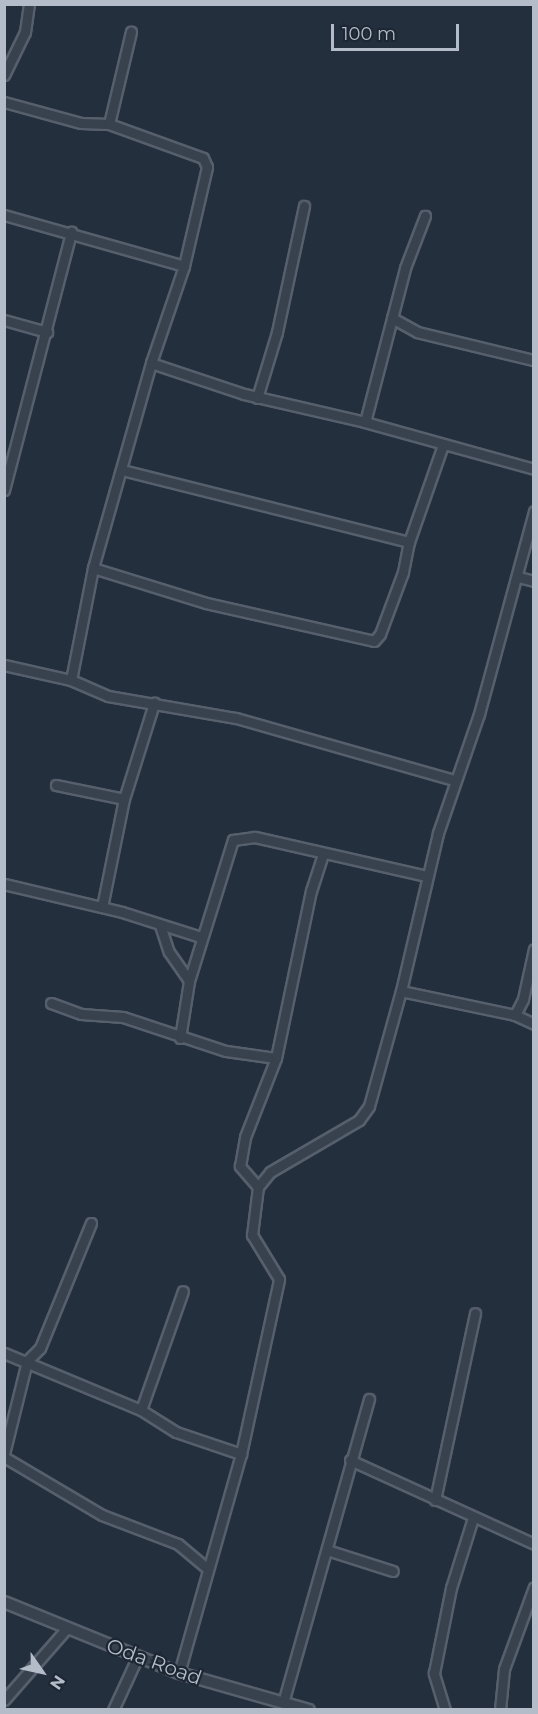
<!DOCTYPE html>
<style>
body{margin:0}
#map{position:relative;width:538px;height:1714px;overflow:hidden;background:#242f3e;font-family:Montserrat,sans-serif}
div>[style]{position:absolute}
[style*='--x']{left:calc(var(--x)*1px);top:calc(var(--y)*1px);width:calc(var(--w)*1px);rotate:calc(var(--a)*1deg)}
.roads{filter:drop-shadow(2px 0 #565f6c) drop-shadow(-2px 0 #565f6c) drop-shadow(0 2px #565f6c) drop-shadow(0 -2px #565f6c)}
.minor>*{height:9px;margin:-4.5px;padding:0 4.5px;transform-origin:4.5px;border-radius:4.5px;background:#38414e}
.tertiary>*{height:10px;margin:-5px;padding:0 5px;transform-origin:5px;border-radius:5px;background:#38414e}
span{translate:-50% -50%;white-space:nowrap;text-align:center;line-height:1.15;-webkit-text-stroke:4.5px #1d2633;paint-order:stroke}
.street-label{font-size:20px;color:#b4bcc9}
.frame{position:absolute;inset:0;border:6px solid #b4bcc9;pointer-events:none}
.north{position:absolute;left:12px;top:1642px;width:60px;height:60px;-webkit-text-stroke:4px #1d2633;paint-order:stroke;rotate:124deg;font-size:16px;font-weight:700;line-height:24px;text-align:center;color:#b4bcc9}
.north::after{content:'';display:block;margin:auto;width:21px;height:27px;background:#b4bcc9;clip-path:polygon(50% 0,100% 100%,50% 72%,0 100%)}
.scale{position:absolute;left:331px;top:24px;width:128px;height:27px;box-sizing:border-box;border:3px solid #b4bcc9;border-top:0;padding-left:8px;font-size:18px;line-height:21px;white-space:nowrap;color:#b4bcc9;-webkit-text-stroke:4px #1d2633;paint-order:stroke}
</style>
<div id="map">
<div class="roads">
<div class="minor">
<i style="--x:4;--y:75;--w:48;--a:-64"></i>
<i style="--x:25;--y:32;--w:28;--a:-82"></i>
<i style="--x:4;--y:102;--w:80;--a:15.3"></i>
<i style="--x:81;--y:123;--w:28;--a:2"></i>
<i style="--x:109;--y:124;--w:100;--a:19.9"></i>
<i style="--x:203;--y:158;--w:10;--a:66"></i>
<i style="--x:207;--y:167;--w:102;--a:103.1"></i>
<i style="--x:184;--y:266;--w:102;--a:108.8"></i>
<i style="--x:151;--y:363;--w:213;--a:105.8"></i>
<i style="--x:93;--y:568;--w:114;--a:101.1"></i>
<i style="--x:109;--y:124;--w:95;--a:-76.6"></i>
<i style="--x:4;--y:215;--w:187;--a:15.8"></i>
<i style="--x:392;--y:318;--w:29;--a:29"></i>
<i style="--x:417;--y:332;--w:120;--a:13.5"></i>
<i style="--x:4;--y:320;--w:45;--a:15.6"></i>
<i style="--x:151;--y:363;--w:98;--a:18.4"></i>
<i style="--x:244;--y:394;--w:124;--a:13"></i>
<i style="--x:365;--y:422;--w:175;--a:15.5"></i>
<i style="--x:257;--y:398;--w:69;--a:-73.1"></i>
<i style="--x:277;--y:332;--w:129;--a:-77.9"></i>
<i style="--x:365;--y:422;--w:159;--a:-75.4"></i>
<i style="--x:405;--y:268;--w:56;--a:-69"></i>
<i style="--x:122;--y:470;--w:296;--a:14.1"></i>
<i style="--x:4;--y:490;--w:267;--a:-75.4"></i>
<i style="--x:93;--y:568;--w:118;--a:17.2"></i>
<i style="--x:206;--y:603;--w:172;--a:12.7"></i>
<i style="--x:374;--y:641;--w:9;--a:-49"></i>
<i style="--x:380;--y:634;--w:66;--a:-69.6"></i>
<i style="--x:403;--y:572;--w:31;--a:-79"></i>
<i style="--x:409;--y:542;--w:103;--a:-70.7"></i>
<i style="--x:518;--y:577;--w:16;--a:14"></i>
<i style="--x:4;--y:665;--w:69;--a:12.6"></i>
<i style="--x:71;--y:680;--w:40;--a:23.4"></i>
<i style="--x:108;--y:696;--w:130;--a:9.8"></i>
<i style="--x:236;--y:718;--w:227;--a:15.9"></i>
<i style="--x:56;--y:785;--w:69;--a:11.6"></i>
<i style="--x:4;--y:884;--w:121;--a:13.3"></i>
<i style="--x:122;--y:912;--w:83;--a:17.6"></i>
<i style="--x:102;--y:907;--w:110;--a:-78.5"></i>
<i style="--x:124;--y:799;--w:101;--a:-72.6"></i>
<i style="--x:160;--y:925;--w:28;--a:72"></i>
<i style="--x:169;--y:952;--w:35;--a:55"></i>
<i style="--x:401;--y:991;--w:162;--a:-76.8"></i>
<i style="--x:438;--y:833;--w:126;--a:-71"></i>
<i style="--x:479;--y:714;--w:210;--a:-74.8"></i>
<i style="--x:51;--y:1003;--w:32;--a:20"></i>
<i style="--x:81;--y:1014;--w:42;--a:4.1"></i>
<i style="--x:123;--y:1017;--w:108;--a:18.3"></i>
<i style="--x:226;--y:1051;--w:50;--a:8"></i>
<i style="--x:515;--y:1015;--w:21;--a:25"></i>
<i style="--x:180;--y:1038;--w:58;--a:-81"></i>
<i style="--x:189;--y:981;--w:148;--a:-72.7"></i>
<i style="--x:233;--y:840;--w:22;--a:-8"></i>
<i style="--x:255;--y:837;--w:176;--a:12.8"></i>
<i style="--x:258;--y:1187;--w:28;--a:-131"></i>
<i style="--x:240;--y:1166;--w:29;--a:-80"></i>
<i style="--x:245;--y:1137;--w:85;--a:-68.6"></i>
<i style="--x:276;--y:1058;--w:171;--a:-78.2"></i>
<i style="--x:311;--y:891;--w:39;--a:-72"></i>
<i style="--x:4;--y:1353;--w:148;--a:22.6"></i>
<i style="--x:141;--y:1410;--w:41;--a:32.2"></i>
<i style="--x:176;--y:1432;--w:69;--a:18.7"></i>
<i style="--x:141;--y:1410;--w:126;--a:-70.6"></i>
<i style="--x:4;--y:1454;--w:96;--a:-76.1"></i>
<i style="--x:27;--y:1361;--w:18;--a:-45"></i>
<i style="--x:40;--y:1348;--w:135;--a:-67.8"></i>
<i style="--x:4;--y:1457;--w:114;--a:30.6"></i>
<i style="--x:102;--y:1515;--w:81;--a:20.9"></i>
<i style="--x:178;--y:1544;--w:38;--a:40"></i>
<i style="--x:350;--y:1460;--w:202;--a:24.5"></i>
<i style="--x:435;--y:1500;--w:191;--a:-77.9"></i>
<i style="--x:327;--y:1550;--w:69;--a:17.7"></i>
<i style="--x:179;--y:1673;--w:228;--a:-74.2"></i>
<i style="--x:241;--y:1454;--w:179;--a:-77.7"></i>
<i style="--x:279;--y:1279;--w:52;--a:-121.5"></i>
<i style="--x:252;--y:1235;--w:48;--a:-82.9"></i>
<i style="--x:258;--y:1187;--w:19;--a:-51"></i>
<i style="--x:270;--y:1172;--w:103;--a:-30.3"></i>
<i style="--x:359;--y:1120;--w:17;--a:-54"></i>
<i style="--x:369;--y:1106;--w:119;--a:-74.5"></i>
<i style="--x:401;--y:991;--w:116;--a:11.9"></i>
<i style="--x:515;--y:1015;--w:18;--a:-63"></i>
<i style="--x:523;--y:999;--w:51;--a:-77.6"></i>
<i style="--x:4;--y:1700;--w:96;--a:-48.8"></i>
<i style="--x:283;--y:1703;--w:316;--a:-74.2"></i>
<i style="--x:113;--y:1710;--w:57;--a:-65.2"></i>
<i style="--x:445;--y:1710;--w:39;--a:-107"></i>
<i style="--x:434;--y:1673;--w:87;--a:-78.7"></i>
<i style="--x:451;--y:1588;--w:73;--a:-72.6"></i>
<i style="--x:500;--y:1710;--w:41;--a:-84.4"></i>
<i style="--x:504;--y:1669;--w:87;--a:-69.9"></i>
</div>
<div class="tertiary">
<i style="--x:4;--y:1602;--w:189;--a:22.1"></i>
<i style="--x:179;--y:1673;--w:135;--a:15.9"></i>
</div>
</div>
<div class="street-label">
<span style="left:154px;top:1662px;rotate:20deg">Oda Road</span>
</div>
<div class="frame"></div>
<div class="north">N</div>
<div class="scale">100 m</div>
</div>
